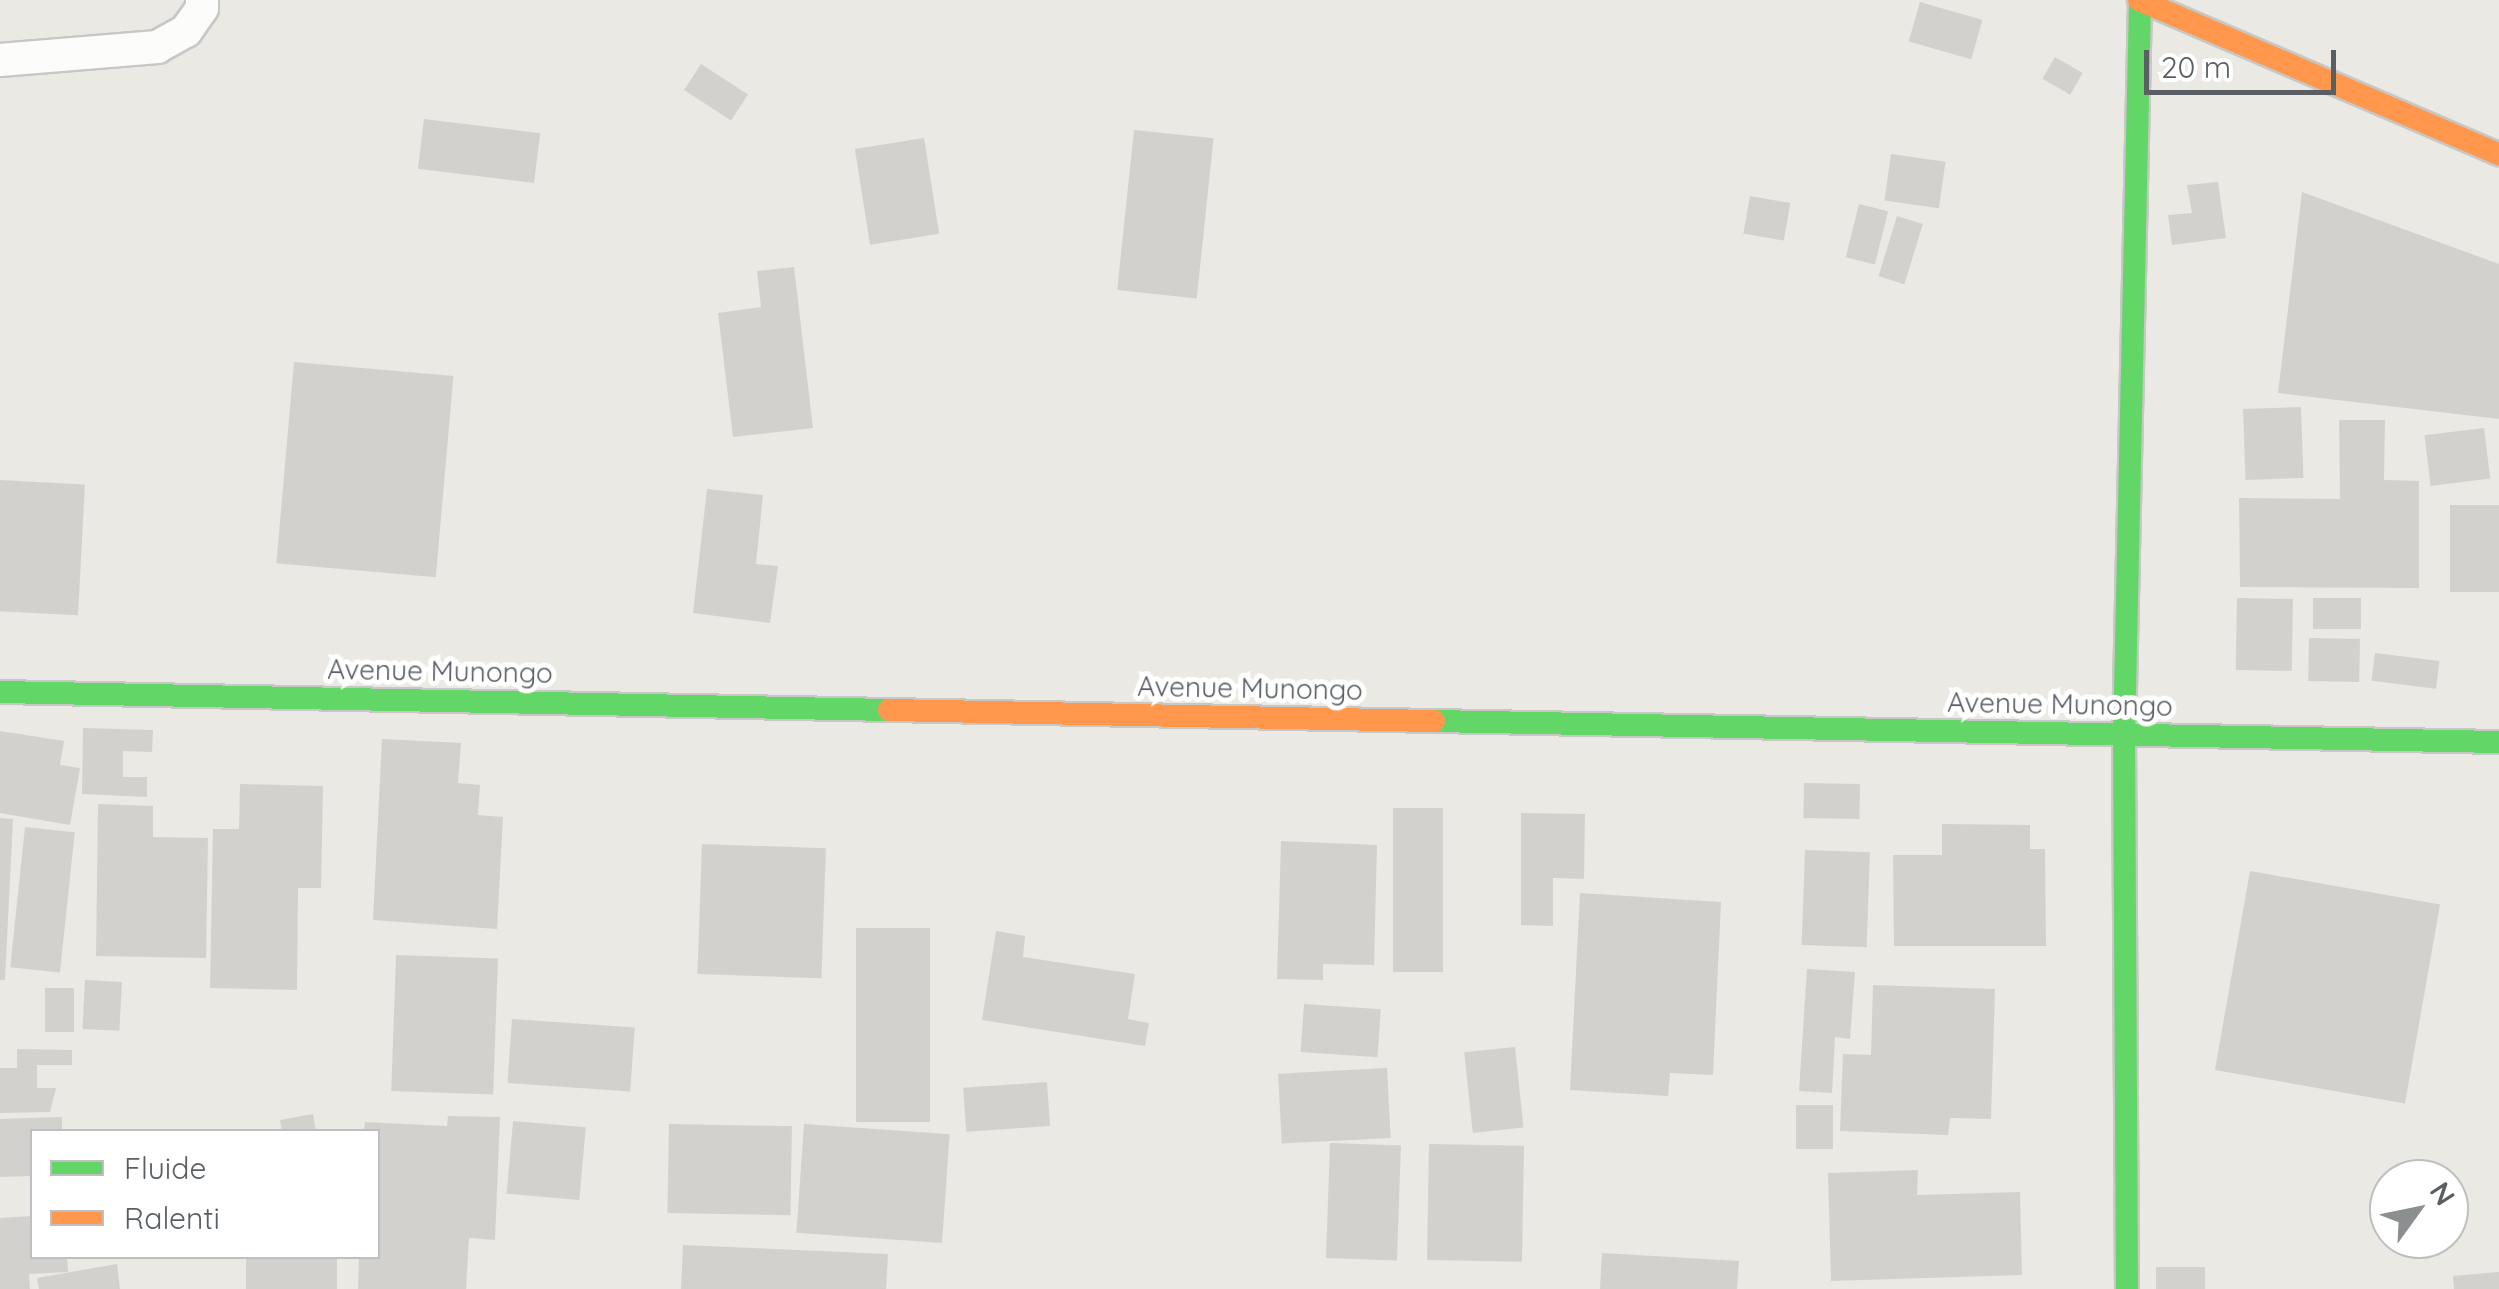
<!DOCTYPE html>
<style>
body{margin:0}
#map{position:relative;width:2499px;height:1289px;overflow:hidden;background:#eae9e4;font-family:Quicksand,sans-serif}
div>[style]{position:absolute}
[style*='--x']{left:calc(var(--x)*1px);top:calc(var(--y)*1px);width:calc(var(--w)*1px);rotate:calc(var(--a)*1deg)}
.building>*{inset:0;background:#d2d1ce;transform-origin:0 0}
.roads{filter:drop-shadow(2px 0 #c7c7c6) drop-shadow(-2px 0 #c7c7c6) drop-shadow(0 2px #c7c7c6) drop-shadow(0 -2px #c7c7c6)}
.lane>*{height:32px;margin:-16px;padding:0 16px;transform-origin:16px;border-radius:16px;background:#fcfcfb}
.fast>*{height:22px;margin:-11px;padding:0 11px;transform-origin:11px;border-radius:11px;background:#63d668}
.slow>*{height:22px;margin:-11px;padding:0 11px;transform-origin:11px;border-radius:11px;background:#ff974d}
span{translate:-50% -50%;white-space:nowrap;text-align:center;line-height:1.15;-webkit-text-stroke:10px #fff;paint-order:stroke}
.street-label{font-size:28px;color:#5a5f63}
.legend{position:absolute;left:30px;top:1129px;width:350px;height:130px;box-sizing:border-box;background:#fff;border:2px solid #bdbfc1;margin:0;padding:12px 18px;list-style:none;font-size:30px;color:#5a5f63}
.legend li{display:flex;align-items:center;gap:20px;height:50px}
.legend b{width:50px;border:2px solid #bdbfc1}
.north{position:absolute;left:2369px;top:1159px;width:100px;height:100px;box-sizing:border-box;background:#fff;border:2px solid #bdbfc1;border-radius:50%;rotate:57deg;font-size:28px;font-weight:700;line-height:40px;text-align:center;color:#5a5f63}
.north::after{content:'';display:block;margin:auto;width:35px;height:45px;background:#8c8f90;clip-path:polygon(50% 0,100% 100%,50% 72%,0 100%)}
.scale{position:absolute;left:2144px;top:50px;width:192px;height:45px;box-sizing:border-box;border:5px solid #5a5f63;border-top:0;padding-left:12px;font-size:30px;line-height:35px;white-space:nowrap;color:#5a5f63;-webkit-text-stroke:8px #fff;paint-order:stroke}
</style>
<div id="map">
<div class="building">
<i style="left:1920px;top:2px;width:65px;height:41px;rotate:16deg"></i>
<i style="left:2055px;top:57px;width:32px;height:25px;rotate:30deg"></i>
<i style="left:701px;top:64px;width:56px;height:31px;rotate:33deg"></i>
<i style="left:424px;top:119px;width:117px;height:50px;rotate:7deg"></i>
<i style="left:1134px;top:130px;width:80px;height:161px;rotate:6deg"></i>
<i style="left:924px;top:138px;width:97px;height:70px;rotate:81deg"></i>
<i style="left:1891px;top:154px;width:55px;height:47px;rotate:8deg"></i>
<i style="clip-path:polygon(2218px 182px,2226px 238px,2172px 245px,2168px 215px,2192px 213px,2187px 185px)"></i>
<i style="clip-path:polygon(2302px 192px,2499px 264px,2499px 419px,2278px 393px)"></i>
<i style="left:1750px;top:196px;width:41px;height:38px;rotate:10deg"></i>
<i style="left:1859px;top:204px;width:30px;height:55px;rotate:14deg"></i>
<i style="left:1897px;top:216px;width:27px;height:63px;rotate:17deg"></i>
<i style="clip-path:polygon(794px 267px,813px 428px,733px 437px,718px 313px,761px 307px,757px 271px)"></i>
<i style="left:294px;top:362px;width:160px;height:202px;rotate:5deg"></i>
<i style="left:2301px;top:407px;width:71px;height:58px;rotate:88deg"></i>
<i style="clip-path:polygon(2339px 420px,2385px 420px,2384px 480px,2419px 481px,2419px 588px,2240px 587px,2239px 498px,2340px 499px)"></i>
<i style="left:2484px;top:428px;width:51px;height:60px;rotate:83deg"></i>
<i style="left:0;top:480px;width:85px;height:131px;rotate:3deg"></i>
<i style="clip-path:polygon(707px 489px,763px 495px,756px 564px,778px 566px,770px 623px,693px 613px)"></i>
<i style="left:2450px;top:505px;width:49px;height:87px"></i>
<i style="left:2237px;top:598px;width:56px;height:72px;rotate:1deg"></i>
<i style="left:2313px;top:598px;width:48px;height:31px"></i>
<i style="left:2309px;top:638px;width:51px;height:43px;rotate:1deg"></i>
<i style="left:2375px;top:653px;width:65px;height:28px;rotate:7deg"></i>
<i style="clip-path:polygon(83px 728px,153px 730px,152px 752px,123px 751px,123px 777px,147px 777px,147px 797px,82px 794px)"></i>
<i style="clip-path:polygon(0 731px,64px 741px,60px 765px,80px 768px,70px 825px,0 813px)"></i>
<i style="clip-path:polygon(382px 739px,461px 743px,458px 783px,480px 785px,478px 815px,503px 817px,497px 929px,373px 920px)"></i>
<i style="left:1804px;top:783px;width:56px;height:35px;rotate:1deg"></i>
<i style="clip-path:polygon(240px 784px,323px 786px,321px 888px,298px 888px,297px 990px,210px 988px,213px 829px,239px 829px)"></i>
<i style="clip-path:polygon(98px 804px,153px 806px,153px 837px,208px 838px,206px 958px,96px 956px)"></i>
<i style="left:1393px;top:808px;width:50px;height:164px"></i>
<i style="clip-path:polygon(1521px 813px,1585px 814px,1584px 879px,1553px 878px,1553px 926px,1521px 925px)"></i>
<i style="clip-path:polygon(0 818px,13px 819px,5px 980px,0 980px)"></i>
<i style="clip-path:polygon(1942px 824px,2030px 825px,2030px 849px,2045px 849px,2046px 946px,1894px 946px,1893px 855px,1942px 855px)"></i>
<i style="left:25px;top:827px;width:50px;height:141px;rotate:6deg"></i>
<i style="clip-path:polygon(1281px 841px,1377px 845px,1374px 965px,1323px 964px,1323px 980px,1277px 979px)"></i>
<i style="left:702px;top:844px;width:124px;height:130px;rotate:2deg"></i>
<i style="left:1805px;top:850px;width:65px;height:95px;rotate:2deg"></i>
<i style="left:2250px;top:871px;width:193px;height:202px;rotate:10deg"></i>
<i style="clip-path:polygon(1580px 893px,1721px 902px,1713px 1075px,1670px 1073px,1668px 1096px,1570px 1090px)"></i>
<i style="left:856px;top:928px;width:74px;height:194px"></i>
<i style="clip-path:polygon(996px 931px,1025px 936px,1023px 957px,1135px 974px,1128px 1019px,1149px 1023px,1145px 1046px,982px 1020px)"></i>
<i style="left:396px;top:955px;width:102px;height:136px;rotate:2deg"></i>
<i style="clip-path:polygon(1807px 969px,1855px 972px,1850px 1039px,1835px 1037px,1832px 1093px,1799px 1091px)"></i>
<i style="left:85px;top:980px;width:37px;height:49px;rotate:3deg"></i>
<i style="clip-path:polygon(1873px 985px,1995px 989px,1991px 1119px,1950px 1118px,1948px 1135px,1840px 1131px,1843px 1054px,1871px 1055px)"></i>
<i style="left:45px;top:988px;width:29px;height:44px"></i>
<i style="left:1304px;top:1004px;width:77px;height:48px;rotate:4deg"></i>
<i style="left:512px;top:1019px;width:123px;height:64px;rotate:4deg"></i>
<i style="left:1515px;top:1047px;width:81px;height:51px;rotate:84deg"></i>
<i style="clip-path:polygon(17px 1049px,72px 1050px,72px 1065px,37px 1065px,37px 1088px,56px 1088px,50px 1112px,0 1113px,0 1068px,17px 1068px)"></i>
<i style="left:1387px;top:1068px;width:70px;height:109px;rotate:87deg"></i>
<i style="left:1047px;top:1082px;width:44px;height:84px;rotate:86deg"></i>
<i style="left:1833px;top:1105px;width:44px;height:37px;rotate:90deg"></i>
<i style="clip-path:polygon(313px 1114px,316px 1132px,282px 1132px,280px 1120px)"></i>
<i style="clip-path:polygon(448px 1116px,500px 1117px,495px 1240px,469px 1238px,466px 1289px,358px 1289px,359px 1256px,378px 1256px,378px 1132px,364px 1132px,365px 1122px,447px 1126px)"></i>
<i style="clip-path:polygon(62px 1117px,62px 1132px,32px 1132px,32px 1176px,0 1177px,0 1119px)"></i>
<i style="left:513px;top:1121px;width:73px;height:73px;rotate:5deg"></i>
<i style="left:669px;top:1124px;width:123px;height:89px;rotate:1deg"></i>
<i style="left:804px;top:1124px;width:146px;height:109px;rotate:4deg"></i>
<i style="left:1330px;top:1143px;width:71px;height:115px;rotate:2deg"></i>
<i style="left:1429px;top:1144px;width:95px;height:116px;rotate:1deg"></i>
<i style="clip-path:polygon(1918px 1170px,1917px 1195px,2020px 1192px,2022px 1275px,1831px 1281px,1828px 1173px)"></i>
<i style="clip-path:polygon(32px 1216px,32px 1256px,67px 1256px,68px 1272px,29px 1274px,30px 1289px,0 1289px,0 1218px)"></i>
<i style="clip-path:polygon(683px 1245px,888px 1254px,886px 1289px,681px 1289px)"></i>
<i style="clip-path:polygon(1602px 1253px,1739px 1261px,1737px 1289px,1600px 1289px)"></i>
<i style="left:246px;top:1256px;width:91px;height:33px"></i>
<i style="clip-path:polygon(117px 1264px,120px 1289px,39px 1289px,37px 1278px)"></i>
<i style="left:2156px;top:1267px;width:49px;height:22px"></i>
<i style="clip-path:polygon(2499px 1272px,2499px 1289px,2454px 1289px,2453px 1276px)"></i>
</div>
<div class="roads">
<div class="lane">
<i style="--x:0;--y:60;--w:158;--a:-4.7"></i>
<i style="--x:157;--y:47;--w:33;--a:-29"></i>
<i style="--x:186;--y:31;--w:28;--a:-55"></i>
<i style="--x:202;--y:8;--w:8;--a:-90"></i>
</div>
<div class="fast">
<i style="--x:0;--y:692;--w:889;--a:1.16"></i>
<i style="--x:1434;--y:721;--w:1065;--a:1.13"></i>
<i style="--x:2127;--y:1289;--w:553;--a:-90.31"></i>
<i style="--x:2124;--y:736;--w:736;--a:-88.75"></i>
</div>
<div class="slow">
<i style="--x:2139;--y:0;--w:392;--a:23.2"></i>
<i style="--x:889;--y:710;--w:545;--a:1.16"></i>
</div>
</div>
<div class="street-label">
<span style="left:440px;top:671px;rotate:1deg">Avenue Munongo</span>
<span style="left:1250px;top:688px;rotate:1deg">Avenue Munongo</span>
<span style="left:2060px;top:704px;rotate:1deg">Avenue Munongo</span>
</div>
<ul class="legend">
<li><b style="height:12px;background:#63d668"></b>Fluide</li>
<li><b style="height:12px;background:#ff974d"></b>Ralenti</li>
</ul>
<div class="north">N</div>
<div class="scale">20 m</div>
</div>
